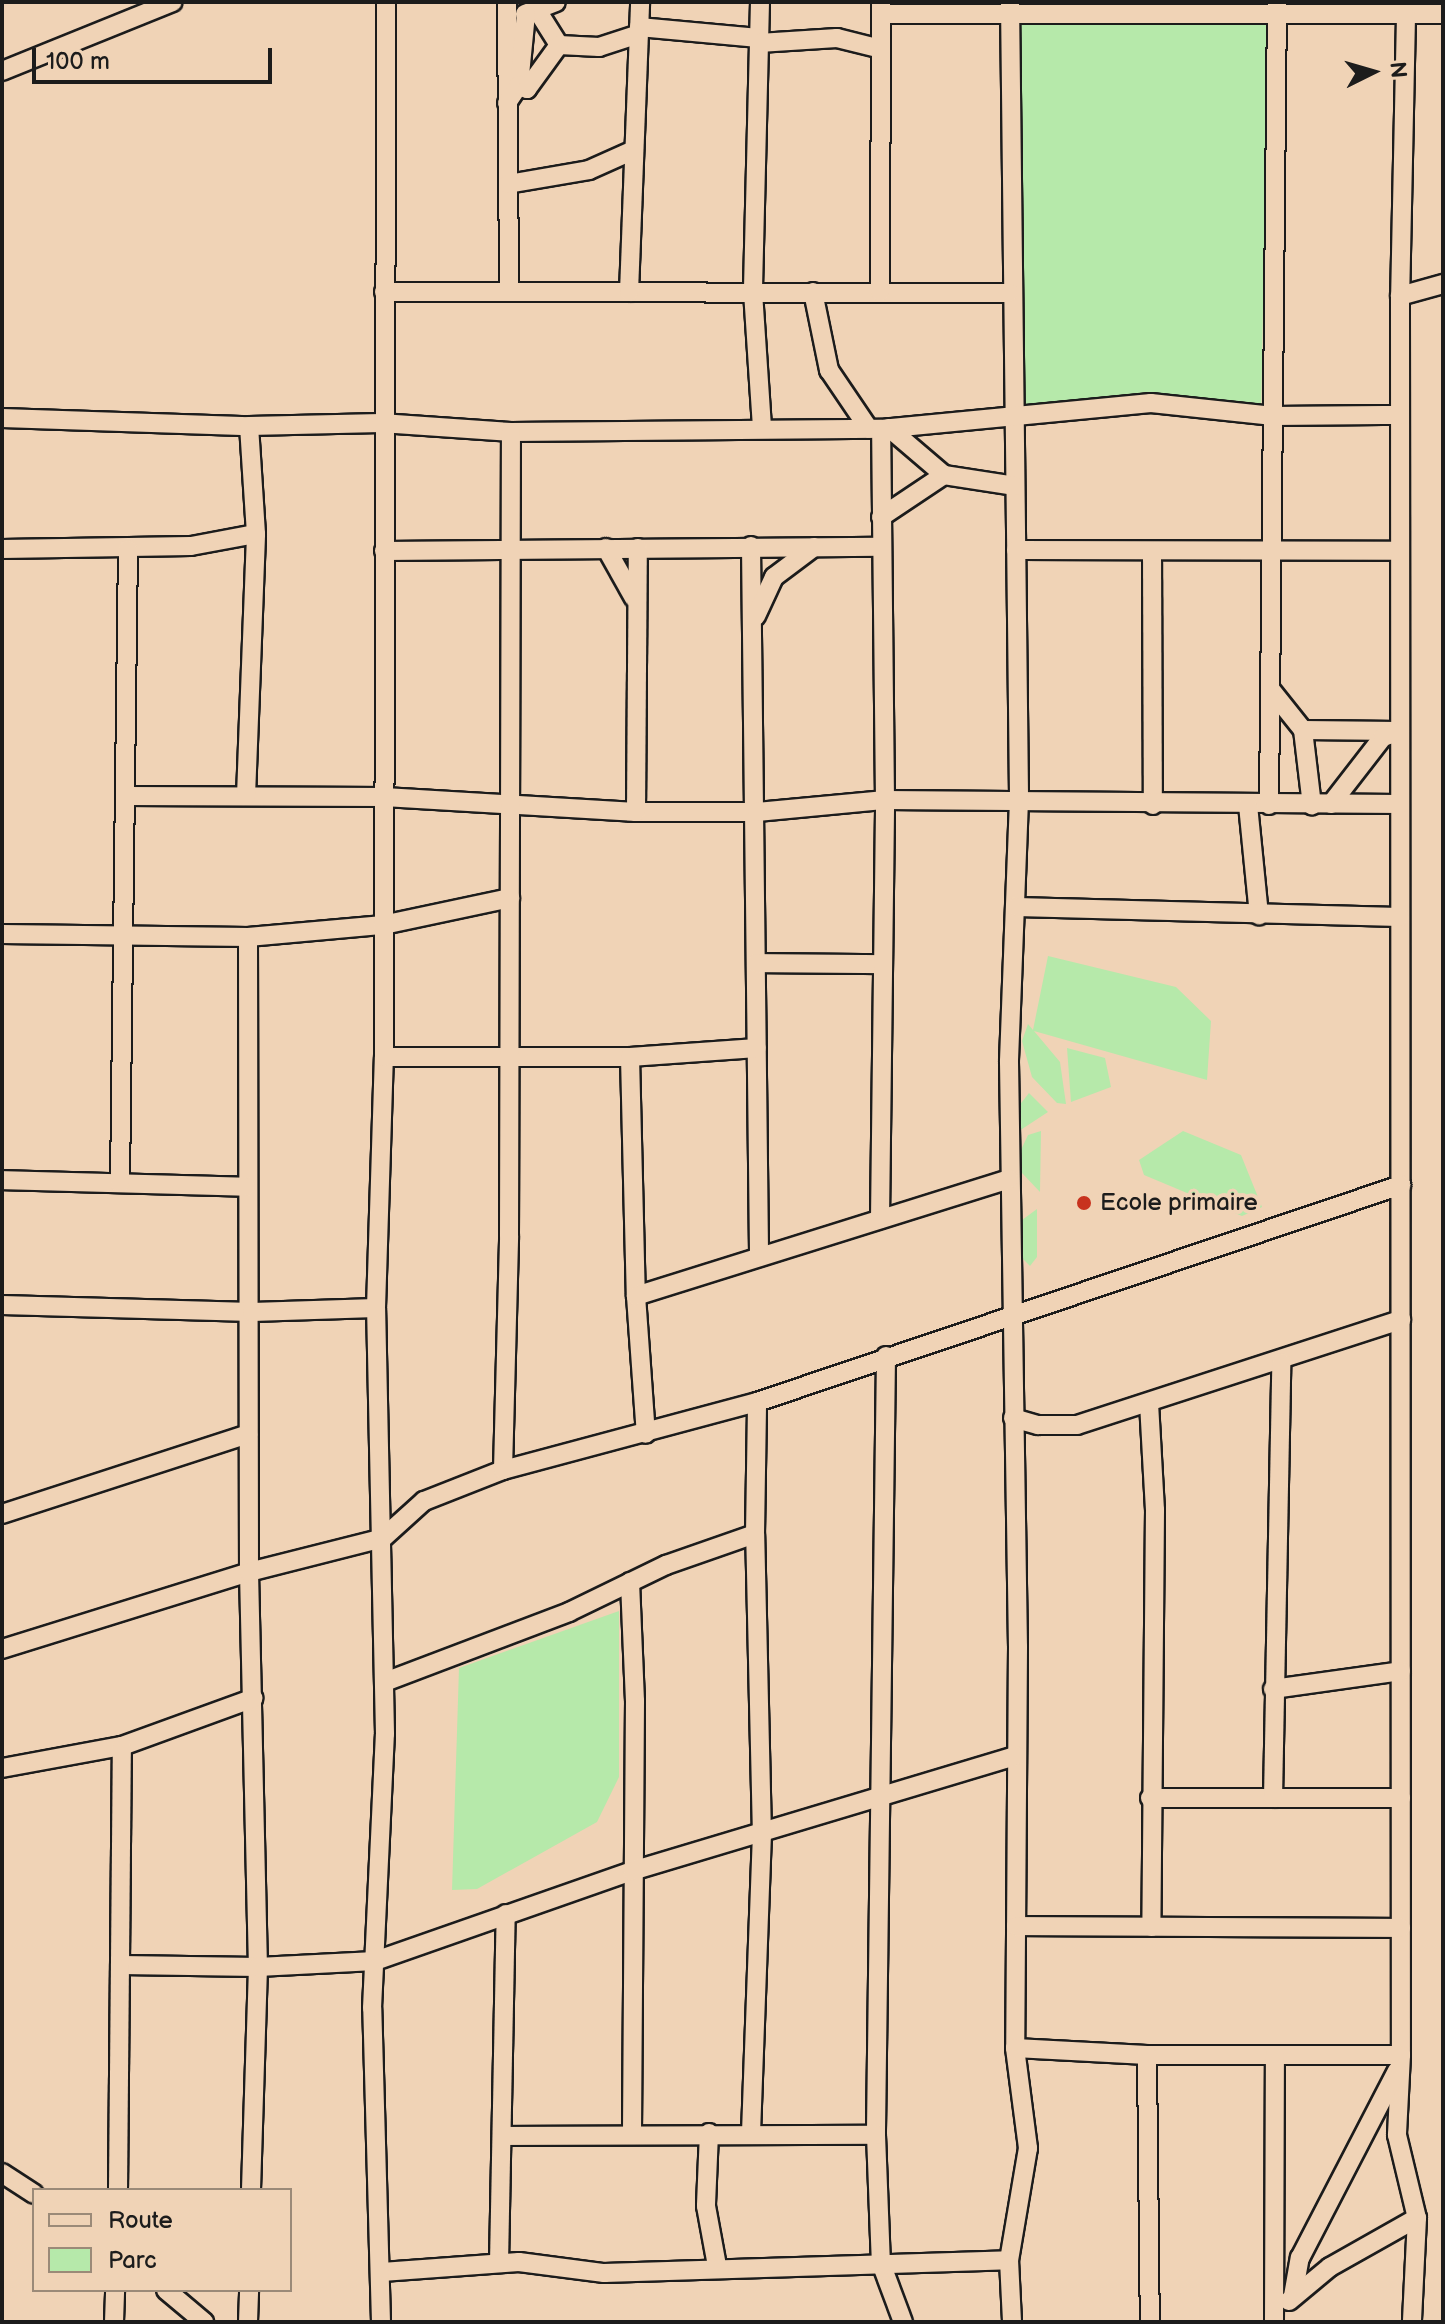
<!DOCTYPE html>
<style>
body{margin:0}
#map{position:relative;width:1445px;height:2324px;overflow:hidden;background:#f0d3b6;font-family:"Balsamiq Sans",sans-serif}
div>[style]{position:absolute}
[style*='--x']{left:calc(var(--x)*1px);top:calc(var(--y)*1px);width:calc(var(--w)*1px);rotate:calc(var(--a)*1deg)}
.green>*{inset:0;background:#b6e9aa;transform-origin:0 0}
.roads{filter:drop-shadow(2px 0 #1c1c1c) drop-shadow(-2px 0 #1c1c1c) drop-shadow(0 2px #1c1c1c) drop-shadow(0 -2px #1c1c1c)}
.minor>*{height:18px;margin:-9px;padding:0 9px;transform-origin:9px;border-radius:9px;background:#f0d3b6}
.dots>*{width:22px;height:22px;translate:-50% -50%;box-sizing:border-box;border:4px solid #f0d3b6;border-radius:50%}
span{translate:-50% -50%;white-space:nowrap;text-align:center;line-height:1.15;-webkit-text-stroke:8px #f0d3b6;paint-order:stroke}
.poi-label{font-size:24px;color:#1c1c1c}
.left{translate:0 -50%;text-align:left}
.frame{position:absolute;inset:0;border:4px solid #1c1c1c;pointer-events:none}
.legend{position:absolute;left:32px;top:2188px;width:260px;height:104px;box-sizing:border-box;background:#f0d3b6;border:2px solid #9b8a78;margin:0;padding:10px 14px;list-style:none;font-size:24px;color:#1c1c1c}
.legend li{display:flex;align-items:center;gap:16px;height:40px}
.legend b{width:40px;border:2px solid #9b8a78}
.north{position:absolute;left:1333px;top:32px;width:80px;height:80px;-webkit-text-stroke:6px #f0d3b6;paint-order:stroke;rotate:85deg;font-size:22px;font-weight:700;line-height:32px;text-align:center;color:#1c1c1c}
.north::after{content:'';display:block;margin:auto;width:28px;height:36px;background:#1c1c1c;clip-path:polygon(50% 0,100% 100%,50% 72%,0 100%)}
.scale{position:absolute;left:32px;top:48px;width:240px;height:36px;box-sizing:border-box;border:4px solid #1c1c1c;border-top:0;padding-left:10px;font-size:24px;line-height:28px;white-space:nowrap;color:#1c1c1c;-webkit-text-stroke:6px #f0d3b6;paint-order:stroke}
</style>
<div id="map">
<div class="green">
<i style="left:1014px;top:18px;width:254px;height:394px;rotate:1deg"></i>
<i style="clip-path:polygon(1048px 956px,1176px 987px,1211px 1021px,1207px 1080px,1034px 1031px,1060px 1062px,1066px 1104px,1057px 1103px,1032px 1077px,1022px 1041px,1028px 1024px,1033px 1030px)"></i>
<i style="clip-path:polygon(1067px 1048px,1105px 1058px,1111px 1087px,1071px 1102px)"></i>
<i style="clip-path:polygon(1029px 1093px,1048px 1112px,1019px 1131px,1018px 1107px)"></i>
<i style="clip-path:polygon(1041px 1131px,1040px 1192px,1022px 1173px,1020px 1152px,1028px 1135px)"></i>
<i style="clip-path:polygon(1183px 1131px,1241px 1155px,1262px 1207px,1242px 1216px,1144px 1175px,1139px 1160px)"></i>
<i style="clip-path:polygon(1037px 1209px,1037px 1257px,1030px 1266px,1019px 1255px,1022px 1220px)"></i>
<i style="clip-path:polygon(619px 1611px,619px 1777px,597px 1822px,477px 1889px,452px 1890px,459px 1668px)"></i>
</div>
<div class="roads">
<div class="minor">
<i style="--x:507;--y:2;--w:290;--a:89.6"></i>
<i style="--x:760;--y:2;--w:290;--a:91.4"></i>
<i style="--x:753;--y:292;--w:136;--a:86.2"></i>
<i style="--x:1010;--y:2;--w:798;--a:89.35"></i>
<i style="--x:1019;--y:800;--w:262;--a:92.2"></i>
<i style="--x:1009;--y:1062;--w:585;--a:89.12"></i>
<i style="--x:1018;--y:1647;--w:401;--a:90.4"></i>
<i style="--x:1015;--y:2048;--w:101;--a:82.6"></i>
<i style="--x:1028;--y:2148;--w:114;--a:99.6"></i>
<i style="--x:1009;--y:2260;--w:62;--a:87.2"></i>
<i style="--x:537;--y:10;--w:41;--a:57.8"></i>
<i style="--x:559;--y:45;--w:40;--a:2.9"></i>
<i style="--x:599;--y:47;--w:42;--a:-18"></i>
<i style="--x:525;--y:14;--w:33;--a:-21"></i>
<i style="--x:881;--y:14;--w:562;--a:0"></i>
<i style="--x:1406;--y:16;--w:280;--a:91.2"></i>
<i style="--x:1400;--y:296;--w:1759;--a:89.97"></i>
<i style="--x:1401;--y:2055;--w:80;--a:92.9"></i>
<i style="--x:1397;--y:2135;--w:85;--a:76.5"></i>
<i style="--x:1417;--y:2218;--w:104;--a:92.8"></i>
<i style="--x:639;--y:27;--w:120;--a:5.3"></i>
<i style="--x:759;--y:43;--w:78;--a:-3.7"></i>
<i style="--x:837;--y:38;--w:45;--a:14"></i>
<i style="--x:2;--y:71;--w:184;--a:-22"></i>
<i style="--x:519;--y:85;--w:71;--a:-84.4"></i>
<i style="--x:507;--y:103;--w:22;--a:-56"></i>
<i style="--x:519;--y:85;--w:9;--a:27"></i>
<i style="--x:527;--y:89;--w:54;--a:-54"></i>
<i style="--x:508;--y:184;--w:82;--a:-9.8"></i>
<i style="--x:589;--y:170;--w:49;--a:-24"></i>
<i style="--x:384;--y:292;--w:625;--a:0.09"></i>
<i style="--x:629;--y:292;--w:290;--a:-87.8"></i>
<i style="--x:813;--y:292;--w:80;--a:78.4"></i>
<i style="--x:829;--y:370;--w:71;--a:55.9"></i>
<i style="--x:880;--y:292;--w:289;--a:-89.8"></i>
<i style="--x:1400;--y:296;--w:45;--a:-15.6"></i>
<i style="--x:2;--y:418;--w:247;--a:1.9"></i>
<i style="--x:249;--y:426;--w:132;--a:-1.3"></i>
<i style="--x:381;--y:423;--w:130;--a:4"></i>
<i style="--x:511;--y:432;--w:370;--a:-0.5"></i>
<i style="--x:881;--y:429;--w:271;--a:-5.5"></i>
<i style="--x:1151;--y:403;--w:123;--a:6.1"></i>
<i style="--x:1273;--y:416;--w:127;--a:-0.5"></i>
<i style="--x:889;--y:428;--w:72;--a:40.5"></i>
<i style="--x:944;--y:475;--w:72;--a:8.8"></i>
<i style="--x:881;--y:517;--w:76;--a:-33.7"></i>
<i style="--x:751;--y:546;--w:709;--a:89.35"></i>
<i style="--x:606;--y:548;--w:57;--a:60.8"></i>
<i style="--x:2;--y:549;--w:189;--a:-0.9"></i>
<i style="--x:191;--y:546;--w:66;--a:-10.5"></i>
<i style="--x:1016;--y:550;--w:384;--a:0.1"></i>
<i style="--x:384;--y:551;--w:497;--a:-0.5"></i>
<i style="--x:1152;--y:551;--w:254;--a:89.8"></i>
<i style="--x:756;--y:616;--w:43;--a:-65.2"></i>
<i style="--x:774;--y:577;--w:50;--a:-36.9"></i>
<i style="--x:1271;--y:690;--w:51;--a:51.3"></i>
<i style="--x:1303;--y:730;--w:76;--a:83.2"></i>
<i style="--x:1303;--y:730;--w:95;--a:0.6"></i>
<i style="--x:126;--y:796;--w:258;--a:0.2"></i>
<i style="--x:384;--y:797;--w:252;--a:3.4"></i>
<i style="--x:636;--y:812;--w:121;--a:0"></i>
<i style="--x:757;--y:812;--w:129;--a:-5.4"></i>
<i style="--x:885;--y:800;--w:515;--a:0.45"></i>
<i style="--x:246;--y:796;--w:262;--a:-87.8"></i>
<i style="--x:256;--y:534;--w:108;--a:-93.7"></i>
<i style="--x:1331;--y:804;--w:85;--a:-52.2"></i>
<i style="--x:1383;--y:737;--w:18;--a:-19"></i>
<i style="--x:1248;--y:805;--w:111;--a:84.3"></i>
<i style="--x:1269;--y:805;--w:803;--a:-89.43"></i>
<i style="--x:636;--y:812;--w:264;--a:-89.6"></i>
<i style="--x:1016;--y:907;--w:384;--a:1.5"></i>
<i style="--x:2;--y:934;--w:246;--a:0.7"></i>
<i style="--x:248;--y:937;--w:136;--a:-5.1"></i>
<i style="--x:383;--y:925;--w:130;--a:-12"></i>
<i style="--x:248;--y:937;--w:635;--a:89.91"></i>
<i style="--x:249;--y:1572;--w:395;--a:88.7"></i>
<i style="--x:258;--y:1967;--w:223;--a:91.8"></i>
<i style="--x:756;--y:963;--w:127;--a:0.5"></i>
<i style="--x:384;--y:1057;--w:246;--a:0"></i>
<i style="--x:630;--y:1057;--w:127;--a:-4.1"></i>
<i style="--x:630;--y:1057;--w:239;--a:88.6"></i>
<i style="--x:636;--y:1296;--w:138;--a:85.9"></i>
<i style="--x:2;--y:1180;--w:244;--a:1.6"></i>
<i style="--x:120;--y:1183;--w:634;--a:-89.28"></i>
<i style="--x:880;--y:1219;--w:419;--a:-89.3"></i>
<i style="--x:885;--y:800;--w:371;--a:-90.6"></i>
<i style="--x:636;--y:1296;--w:391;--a:-17.4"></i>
<i style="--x:2;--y:1305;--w:250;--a:1.6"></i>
<i style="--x:252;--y:1312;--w:124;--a:-1.8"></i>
<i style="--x:886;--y:1356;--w:779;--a:90.74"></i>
<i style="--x:876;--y:2135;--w:128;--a:87.8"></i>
<i style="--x:881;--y:2263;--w:63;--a:69.6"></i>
<i style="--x:1149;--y:1403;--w:107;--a:86.8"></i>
<i style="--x:1155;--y:1510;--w:417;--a:90.5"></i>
<i style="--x:1013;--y:1418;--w:26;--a:16"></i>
<i style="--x:1038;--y:1425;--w:39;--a:0"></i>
<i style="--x:1077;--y:1425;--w:341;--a:-18"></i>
<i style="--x:503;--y:1470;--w:234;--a:-88.5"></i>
<i style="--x:509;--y:1236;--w:804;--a:-89.86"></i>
<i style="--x:2;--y:1514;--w:259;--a:-18"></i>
<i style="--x:630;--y:1582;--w:119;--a:87.6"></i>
<i style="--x:635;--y:1701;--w:433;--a:90.4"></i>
<i style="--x:2;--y:1649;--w:259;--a:-17.3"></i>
<i style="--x:249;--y:1572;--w:138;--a:-14.2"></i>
<i style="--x:383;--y:1538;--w:55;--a:-42.1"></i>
<i style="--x:424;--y:1501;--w:85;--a:-21.4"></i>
<i style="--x:503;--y:1470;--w:263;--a:-15"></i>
<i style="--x:757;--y:1402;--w:680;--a:-18.62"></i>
<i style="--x:385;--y:1682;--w:197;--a:-20.8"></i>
<i style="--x:569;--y:1612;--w:108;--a:-25.9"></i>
<i style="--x:666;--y:1565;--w:94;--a:-19.2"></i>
<i style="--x:1273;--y:1689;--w:129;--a:-8"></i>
<i style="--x:2;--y:1768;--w:122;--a:-10.4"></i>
<i style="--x:122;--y:1746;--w:140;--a:-20"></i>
<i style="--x:1150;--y:1798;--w:251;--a:0"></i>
<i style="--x:1273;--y:1798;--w:436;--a:-88.9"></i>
<i style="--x:1016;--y:1926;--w:385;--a:0.3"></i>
<i style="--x:121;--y:1965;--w:137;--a:0.8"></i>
<i style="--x:258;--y:1967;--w:117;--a:-2.9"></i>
<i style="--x:375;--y:1961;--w:272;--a:-19.3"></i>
<i style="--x:632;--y:1871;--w:401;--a:-16.7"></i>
<i style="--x:1015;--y:2048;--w:132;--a:3"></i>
<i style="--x:1147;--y:2055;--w:254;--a:0"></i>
<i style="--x:1147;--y:2055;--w:267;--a:89.4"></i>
<i style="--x:709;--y:2133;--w:73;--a:92.4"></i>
<i style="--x:706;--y:2206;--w:61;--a:79.6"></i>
<i style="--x:751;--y:2133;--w:297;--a:-87.9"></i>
<i style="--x:762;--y:1836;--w:302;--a:-91.3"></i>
<i style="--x:755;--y:1534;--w:132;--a:-89.1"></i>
<i style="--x:504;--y:2136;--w:372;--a:-0.2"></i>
<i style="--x:2;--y:2173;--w:38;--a:33"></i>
<i style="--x:118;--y:2190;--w:444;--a:-89.5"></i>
<i style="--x:499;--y:2263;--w:349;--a:-88.9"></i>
<i style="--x:382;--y:2272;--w:137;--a:-4.2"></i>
<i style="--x:519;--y:2262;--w:86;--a:7.4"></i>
<i style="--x:604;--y:2273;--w:405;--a:-1.8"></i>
<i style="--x:166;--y:2290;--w:50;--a:40.1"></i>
<i style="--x:1293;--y:2296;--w:39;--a:-80"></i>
<i style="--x:1300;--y:2258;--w:211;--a:-62.6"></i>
<i style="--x:1289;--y:2301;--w:53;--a:-39.7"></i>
<i style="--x:1330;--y:2267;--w:100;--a:-29.4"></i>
<i style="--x:114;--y:2322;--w:32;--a:-88"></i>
<i style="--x:248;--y:2322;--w:32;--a:-88"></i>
<i style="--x:381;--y:2322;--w:314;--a:-91.6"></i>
<i style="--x:372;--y:2008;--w:274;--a:-87.3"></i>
<i style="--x:385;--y:1734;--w:426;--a:-91.2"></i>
<i style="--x:376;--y:1308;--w:251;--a:-88.2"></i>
<i style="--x:384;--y:1057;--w:1055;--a:-89.89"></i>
<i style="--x:1274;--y:2322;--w:267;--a:-89.8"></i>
</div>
</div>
<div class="dots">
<i style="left:1084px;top:1203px;background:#c8321e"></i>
</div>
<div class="poi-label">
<span class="left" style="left:1100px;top:1203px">Ecole primaire</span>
</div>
<div class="frame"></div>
<ul class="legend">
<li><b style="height:10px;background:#f0d3b6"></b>Route</li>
<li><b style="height:22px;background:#b6e9aa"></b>Parc</li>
</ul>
<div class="north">N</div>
<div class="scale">100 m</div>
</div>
